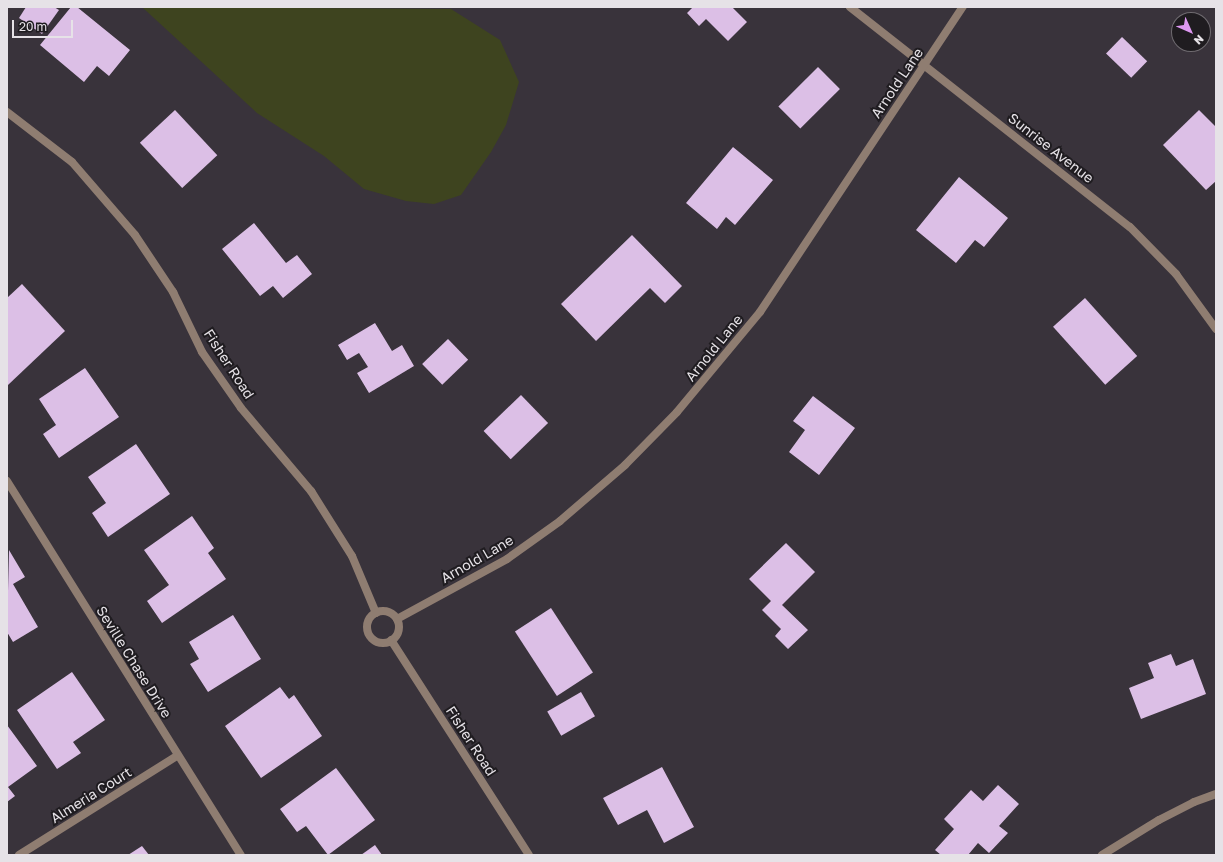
<!DOCTYPE html>
<style>
body{margin:0}
#map{position:relative;width:1223px;height:862px;overflow:hidden;background:#39333b;font-family:"Golos Text",sans-serif}
div>[style]{position:absolute}
[style*='--x']{left:calc(var(--x)*1px);top:calc(var(--y)*1px);width:calc(var(--w)*1px);rotate:calc(var(--a)*1deg)}
.green>*{inset:0;background:#3e441f}
.building>*{inset:0;background:#dcbfe6;transform-origin:0 0}
.minor>*{height:8px;margin:-4px;padding:0 4px;transform-origin:4px;border-radius:4px;background:#8f7d71}
.tertiary>*{height:8px;margin:-4px;padding:0 4px;transform-origin:4px;border-radius:4px;background:#8f7d71}
.tertiary>.ring{margin:-4px;padding:0;box-sizing:content-box;background:none;border:8px solid #8f7d71;border-radius:50%}
span{translate:-50% -50%;white-space:nowrap;text-align:center;line-height:1.15;-webkit-text-stroke:4px #1f1c20;paint-order:stroke}
.street-label{font-size:14px;color:#e6e2e7}
.frame{position:absolute;inset:0;border:8px solid #e6e2e7;pointer-events:none}
.north{position:absolute;left:1171px;top:12px;width:40px;height:40px;box-sizing:border-box;background:#1f1c20;border:1px solid #6f6b70;border-radius:50%;rotate:135deg;font-size:11px;font-weight:700;line-height:16px;text-align:center;color:#e6e2e7}
.north::after{content:'';display:block;margin:auto;width:14px;height:18px;background:#de98f2;clip-path:polygon(50% 0,100% 100%,50% 72%,0 100%)}
.scale{position:absolute;left:12px;top:20px;width:61px;height:18px;box-sizing:border-box;border:2px solid #e6e2e7;border-top:0;padding-left:5px;font-size:12px;line-height:14px;white-space:nowrap;color:#e6e2e7;-webkit-text-stroke:3px #1f1c20;paint-order:stroke}
</style>
<div id="map">
<div class="green">
<i style="clip-path:polygon(142px 7px,451px 9px,500px 40px,519px 82px,506px 125px,491px 152px,461px 195px,434px 204px,406px 201px,364px 189px,324px 156px,257px 113px)"></i>
</div>
<div class="building">
<i style="clip-path:polygon(26px 7px,54px 7px,59px 10px,42px 34px,19px 18px)"></i>
<i style="clip-path:polygon(71px 7px,77px 7px,130px 50px,109px 76px,97px 66px,84px 82px,40px 45px)"></i>
<i style="clip-path:polygon(693px 7px,732px 7px,747px 22px,728px 41px,706px 19px,699px 26px,687px 13px)"></i>
<i style="left:1122px;top:37px;width:35px;height:23px;rotate:44deg"></i>
<i style="left:818px;top:67px;width:31px;height:56px;rotate:45deg"></i>
<i style="left:175px;top:110px;width:62px;height:48px;rotate:47deg"></i>
<i style="clip-path:polygon(1199px 110px,1216px 127px,1216px 181px,1206px 190px,1163px 145px)"></i>
<i style="clip-path:polygon(733px 147px,773px 180px,735px 225px,726px 217px,717px 229px,686px 203px)"></i>
<i style="clip-path:polygon(959px 177px,1008px 218px,984px 247px,975px 240px,956px 263px,916px 230px)"></i>
<i style="clip-path:polygon(254px 223px,286px 263px,297px 255px,312px 274px,283px 298px,273px 286px,260px 296px,222px 249px)"></i>
<i style="clip-path:polygon(632px 235px,682px 286px,665px 303px,650px 288px,596px 341px,561px 304px)"></i>
<i style="clip-path:polygon(22px 284px,65px 331px,8px 385px,7px 298px)"></i>
<i style="left:1085px;top:298px;width:78px;height:43px;rotate:48deg"></i>
<i style="clip-path:polygon(375px 323px,392px 351px,402px 345px,414px 366px,369px 393px,357px 373px,368px 367px,359px 353px,347px 360px,338px 345px)"></i>
<i style="left:448px;top:339px;width:29px;height:36px;rotate:46deg"></i>
<i style="clip-path:polygon(85px 368px,119px 417px,59px 458px,43px 434px,56px 425px,39px 399px)"></i>
<i style="left:521px;top:395px;width:39px;height:52px;rotate:46deg"></i>
<i style="clip-path:polygon(813px 396px,855px 428px,819px 475px,789px 452px,805px 430px,793px 421px)"></i>
<i style="clip-path:polygon(136px 444px,170px 494px,108px 537px,92px 513px,106px 503px,88px 477px)"></i>
<i style="clip-path:polygon(192px 516px,214px 548px,208px 553px,226px 579px,162px 623px,147px 601px,169px 585px,144px 550px)"></i>
<i style="clip-path:polygon(786px 543px,815px 572px,782px 605px,808px 630px,788px 649px,775px 636px,781px 629px,762px 610px,771px 601px,749px 579px)"></i>
<i style="clip-path:polygon(9px 550px,25px 577px,13px 584px,38px 627px,13px 642px,7px 632px)"></i>
<i style="left:551px;top:608px;width:77px;height:43px;rotate:57deg"></i>
<i style="clip-path:polygon(233px 615px,261px 659px,208px 692px,190px 664px,199px 659px,189px 642px)"></i>
<i style="clip-path:polygon(1171px 654px,1176px 666px,1193px 659px,1206px 694px,1141px 719px,1129px 688px,1154px 678px,1148px 663px)"></i>
<i style="clip-path:polygon(72px 672px,105px 720px,73px 742px,81px 753px,57px 769px,17px 710px)"></i>
<i style="clip-path:polygon(280px 687px,289px 699px,294px 695px,322px 736px,261px 778px,225px 726px)"></i>
<i style="left:581px;top:692px;width:28px;height:39px;rotate:60deg"></i>
<i style="clip-path:polygon(7px 725px,37px 766px,8px 787px,15px 796px,7px 802px)"></i>
<i style="clip-path:polygon(662px 767px,694px 827px,664px 843px,647px 810px,618px 825px,603px 798px)"></i>
<i style="clip-path:polygon(336px 768px,375px 820px,328px 855px,306px 826px,297px 832px,280px 809px)"></i>
<i style="clip-path:polygon(998px 785px,1019px 804px,999px 826px,1008px 833px,989px 853px,978px 843px,968px 855px,941px 855px,935px 850px,954px 829px,944px 819px,971px 790px,983px 801px)"></i>
<i style="clip-path:polygon(375px 845px,382px 855px,361px 855px)"></i>
<i style="clip-path:polygon(142px 846px,149px 855px,128px 855px)"></i>
</div>
<div class="minor">
<i style="--x:850;--y:7;--w:356;--a:38.2"></i>
<i style="--x:1130;--y:227;--w:66;--a:45.6"></i>
<i style="--x:1176;--y:274;--w:68;--a:54"></i>
<i style="--x:7;--y:481;--w:441;--a:58"></i>
<i style="--x:397;--y:619;--w:125;--a:-28.6"></i>
<i style="--x:507;--y:559;--w:65;--a:-35.6"></i>
<i style="--x:560;--y:521;--w:86;--a:-40.7"></i>
<i style="--x:625;--y:465;--w:74;--a:-45.5"></i>
<i style="--x:677;--y:412;--w:130;--a:-50.3"></i>
<i style="--x:760;--y:312;--w:366;--a:-56.4"></i>
<i style="--x:19;--y:855;--w:186;--a:-32.1"></i>
<i style="--x:1102;--y:855;--w:67;--a:-31.6"></i>
<i style="--x:1159;--y:820;--w:39;--a:-27"></i>
<i style="--x:1194;--y:802;--w:23;--a:-20"></i>
</div>
<div class="tertiary">
<i style="--x:7;--y:112;--w:82;--a:37.6"></i>
<i style="--x:72;--y:162;--w:96;--a:49.2"></i>
<i style="--x:135;--y:235;--w:69;--a:56.3"></i>
<i style="--x:173;--y:292;--w:67;--a:64.2"></i>
<i style="--x:202;--y:352;--w:68;--a:55.1"></i>
<i style="--x:241;--y:408;--w:109;--a:49.9"></i>
<i style="--x:311;--y:491;--w:77;--a:57.8"></i>
<i style="--x:352;--y:556;--w:62;--a:67.2"></i>
<i class="ring" style="left:367px;top:611px;width:24px;height:24px"></i>
<i style="--x:391;--y:640;--w:255;--a:57.3"></i>
</div>
<div class="street-label">
<span style="left:897px;top:83px;rotate:-56deg">Arnold Lane</span>
<span style="left:1051px;top:148px;rotate:38deg">Sunrise Avenue</span>
<span style="left:714px;top:348px;rotate:-51deg">Arnold Lane</span>
<span style="left:229px;top:364px;rotate:57deg">Fisher Road</span>
<span style="left:477px;top:559px;rotate:-30deg">Arnold Lane</span>
<span style="left:134px;top:662px;rotate:58deg">Seville Chase Drive</span>
<span style="left:471px;top:741px;rotate:57deg">Fisher Road</span>
<span style="left:91px;top:795px;rotate:-32deg">Almeria Court</span>
</div>
<div class="frame"></div>
<div class="north">N</div>
<div class="scale">20 m</div>
</div>
